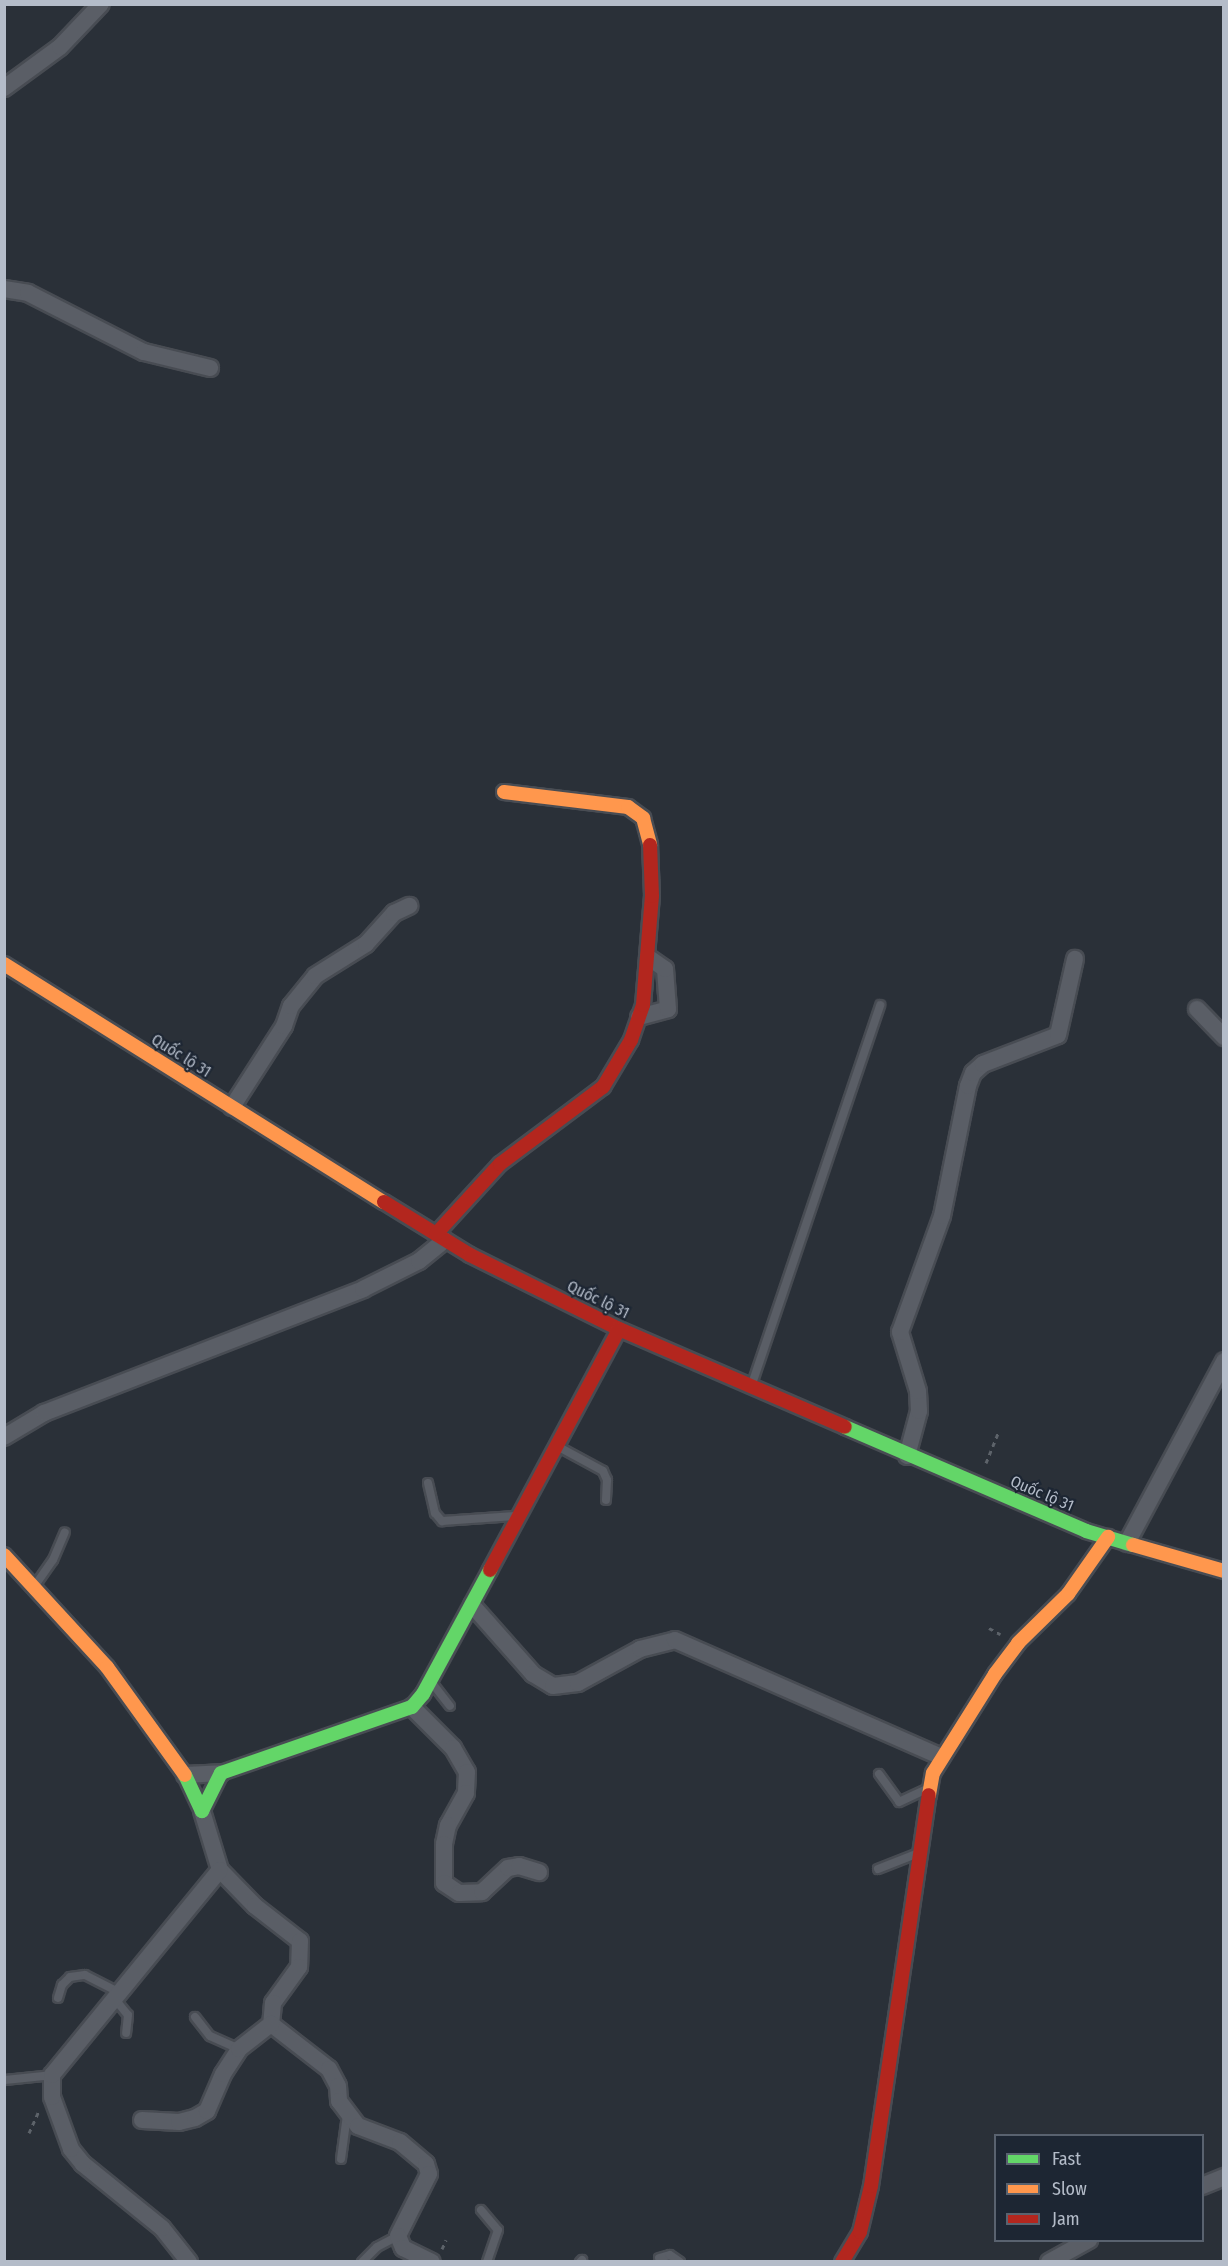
<!DOCTYPE html>
<meta charset="utf-8">
<style>
body{margin:0}
#map{position:relative;width:1228px;height:2266px;overflow:hidden;background:#2a3038;font-family:"Fira Sans Condensed",sans-serif}
div>[style]{position:absolute}
[style*='--x']{left:calc(var(--x)*1px);top:calc(var(--y)*1px);width:calc(var(--w)*1px);rotate:calc(var(--a)*1deg)}
.path>*{height:3px;margin-top:-1.5px;transform-origin:0;background:repeating-linear-gradient(90deg,#5d636a 0 4.5px,transparent 0 9px)}
.roads{filter:drop-shadow(2px 0 #484c53) drop-shadow(-2px 0 #484c53) drop-shadow(0 2px #484c53) drop-shadow(0 -2px #484c53)}
.lane>*{height:8px;margin:-4px;padding:0 4px;transform-origin:4px;border-radius:4px;background:#5a5e66}
.street>*{height:16px;margin:-8px;padding:0 8px;transform-origin:8px;border-radius:8px;background:#5a5e66}
.fast>*{height:14px;margin:-7px;padding:0 7px;transform-origin:7px;border-radius:7px;background:#63d668}
.slow>*{height:14px;margin:-7px;padding:0 7px;transform-origin:7px;border-radius:7px;background:#ff974d}
.jam>*{height:14px;margin:-7px;padding:0 7px;transform-origin:7px;border-radius:7px;background:#b3261e}
span{translate:-50% -50%;white-space:nowrap;text-align:center;line-height:1.15;-webkit-text-stroke:4.5px #1d2633;paint-order:stroke}
.street-label{font-size:16px;color:#b4bcc9}
.frame{position:absolute;inset:0;border:6px solid #b4bcc9;pointer-events:none}
.legend{position:absolute;left:994px;top:2134px;width:210px;height:108px;box-sizing:border-box;background:#1d2633;border:2px solid #59626f;margin:0;padding:8px 10px;list-style:none;font-size:18px;color:#b4bcc9}
.legend li{display:flex;align-items:center;gap:12px;height:30px}
.legend b{width:30px;border:2px solid #59626f}
</style>
<div id="map">
<div class="path">
<i style="--x:986;--y:1463;--w:35;--a:-68"></i>
<i style="--x:989;--y:1628;--w:13;--a:29"></i>
<i style="--x:29;--y:2133;--w:24;--a:-66"></i>
<i style="--x:442;--y:2249;--w:10;--a:-66"></i>
</div>
<div class="roads">
<div class="lane">
<i style="--x:753;--y:1381;--w:397;--a:-71.3"></i>
<i style="--x:557;--y:1446;--w:52;--a:28.5"></i>
<i style="--x:603;--y:1471;--w:10;--a:66"></i>
<i style="--x:607;--y:1480;--w:20;--a:93"></i>
<i style="--x:428;--y:1483;--w:31;--a:77"></i>
<i style="--x:435;--y:1513;--w:11;--a:49"></i>
<i style="--x:442;--y:1521;--w:73;--a:-3.9"></i>
<i style="--x:36;--y:1584;--w:29;--a:-55"></i>
<i style="--x:53;--y:1560;--w:30;--a:-67"></i>
<i style="--x:432;--y:1683;--w:29;--a:52"></i>
<i style="--x:879;--y:1774;--w:34;--a:54"></i>
<i style="--x:899;--y:1802;--w:31;--a:-25"></i>
<i style="--x:878;--y:1869;--w:41;--a:-21.5"></i>
<i style="--x:58;--y:1998;--w:14;--a:-73"></i>
<i style="--x:62;--y:1985;--w:11;--a:-45"></i>
<i style="--x:70;--y:1977;--w:15;--a:-8"></i>
<i style="--x:85;--y:1975;--w:38;--a:27"></i>
<i style="--x:114;--y:1998;--w:22;--a:51"></i>
<i style="--x:128;--y:2015;--w:18;--a:96"></i>
<i style="--x:195;--y:2017;--w:24;--a:52"></i>
<i style="--x:210;--y:2036;--w:32;--a:24"></i>
<i style="--x:4;--y:2080;--w:48;--a:-5.9"></i>
<i style="--x:341;--y:2159;--w:44;--a:-82.2"></i>
<i style="--x:481;--y:2210;--w:26;--a:50"></i>
<i style="--x:498;--y:2230;--w:34;--a:109"></i>
<i style="--x:659;--y:2258;--w:11;--a:-15"></i>
<i style="--x:670;--y:2255;--w:12;--a:35"></i>
<i style="--x:362;--y:2262;--w:21;--a:-45"></i>
<i style="--x:377;--y:2247;--w:24;--a:-28"></i>
<i style="--x:580;--y:2262;--w:3;--a:-45"></i>
</div>
<div class="street">
<i style="--x:4;--y:88;--w:69;--a:-36.2"></i>
<i style="--x:60;--y:47;--w:59;--a:-46.4"></i>
<i style="--x:4;--y:289;--w:24;--a:9"></i>
<i style="--x:28;--y:293;--w:130;--a:27"></i>
<i style="--x:144;--y:352;--w:68;--a:13.6"></i>
<i style="--x:1197;--y:1009;--w:39;--a:46"></i>
<i style="--x:639;--y:1017;--w:30;--a:-15"></i>
<i style="--x:668;--y:1009;--w:40;--a:-94.3"></i>
<i style="--x:665;--y:969;--w:21;--a:-145"></i>
<i style="--x:232;--y:1107;--w:96;--a:-57.3"></i>
<i style="--x:284;--y:1026;--w:21;--a:-71"></i>
<i style="--x:291;--y:1006;--w:38;--a:-51"></i>
<i style="--x:315;--y:976;--w:60;--a:-32.1"></i>
<i style="--x:366;--y:944;--w:42;--a:-47.9"></i>
<i style="--x:394;--y:913;--w:17;--a:-25"></i>
<i style="--x:4;--y:1437;--w:47;--a:-31"></i>
<i style="--x:44;--y:1413;--w:342;--a:-21.2"></i>
<i style="--x:363;--y:1289;--w:63;--a:-26.6"></i>
<i style="--x:419;--y:1261;--w:33;--a:-39"></i>
<i style="--x:907;--y:1456;--w:47;--a:-75.1"></i>
<i style="--x:919;--y:1411;--w:20;--a:-93"></i>
<i style="--x:918;--y:1391;--w:62;--a:-107"></i>
<i style="--x:900;--y:1332;--w:123;--a:-70.1"></i>
<i style="--x:942;--y:1216;--w:133;--a:-78.7"></i>
<i style="--x:968;--y:1086;--w:14;--a:-69"></i>
<i style="--x:973;--y:1073;--w:13;--a:-42"></i>
<i style="--x:983;--y:1064;--w:80;--a:-21.1"></i>
<i style="--x:1058;--y:1035;--w:78;--a:-77.4"></i>
<i style="--x:1127;--y:1543;--w:206;--a:-61.9"></i>
<i style="--x:472;--y:1605;--w:92;--a:48.5"></i>
<i style="--x:533;--y:1674;--w:23;--a:31"></i>
<i style="--x:553;--y:1686;--w:25;--a:-7"></i>
<i style="--x:578;--y:1683;--w:71;--a:-28.7"></i>
<i style="--x:640;--y:1649;--w:36;--a:-14"></i>
<i style="--x:675;--y:1640;--w:291;--a:23.7"></i>
<i style="--x:412;--y:1707;--w:58;--a:45"></i>
<i style="--x:453;--y:1748;--w:28;--a:60"></i>
<i style="--x:467;--y:1772;--w:21;--a:93"></i>
<i style="--x:466;--y:1793;--w:37;--a:119"></i>
<i style="--x:448;--y:1825;--w:19;--a:102"></i>
<i style="--x:444;--y:1844;--w:39;--a:90"></i>
<i style="--x:444;--y:1883;--w:18;--a:34"></i>
<i style="--x:459;--y:1893;--w:23;--a:-2"></i>
<i style="--x:482;--y:1892;--w:35;--a:-43"></i>
<i style="--x:508;--y:1868;--w:11;--a:-10"></i>
<i style="--x:519;--y:1866;--w:21;--a:17"></i>
<i style="--x:185;--y:1775;--w:36;--a:-3"></i>
<i style="--x:202;--y:1811;--w:62;--a:73"></i>
<i style="--x:220;--y:1870;--w:50;--a:45.8"></i>
<i style="--x:255;--y:1906;--w:57;--a:37.9"></i>
<i style="--x:300;--y:1941;--w:26;--a:92"></i>
<i style="--x:299;--y:1967;--w:44;--a:125.8"></i>
<i style="--x:273;--y:2003;--w:21;--a:95"></i>
<i style="--x:271;--y:2024;--w:73;--a:37.8"></i>
<i style="--x:329;--y:2069;--w:19;--a:62"></i>
<i style="--x:338;--y:2086;--w:15;--a:86"></i>
<i style="--x:339;--y:2101;--w:31;--a:53"></i>
<i style="--x:358;--y:2126;--w:45;--a:20.9"></i>
<i style="--x:400;--y:2142;--w:34;--a:40"></i>
<i style="--x:426;--y:2164;--w:10;--a:73"></i>
<i style="--x:429;--y:2174;--w:69;--a:116.6"></i>
<i style="--x:398;--y:2236;--w:13;--a:67"></i>
<i style="--x:403;--y:2248;--w:32;--a:26"></i>
<i style="--x:142;--y:2120;--w:37;--a:3"></i>
<i style="--x:179;--y:2122;--w:16;--a:-14"></i>
<i style="--x:195;--y:2118;--w:14;--a:-30"></i>
<i style="--x:207;--y:2111;--w:40;--a:-66.6"></i>
<i style="--x:223;--y:2074;--w:30;--a:-57"></i>
<i style="--x:239;--y:2049;--w:41;--a:-38"></i>
<i style="--x:1202;--y:2186;--w:24;--a:-22"></i>
<i style="--x:189;--y:2262;--w:43;--a:-128.5"></i>
<i style="--x:162;--y:2228;--w:102;--a:-141"></i>
<i style="--x:83;--y:2164;--w:19;--a:-129"></i>
<i style="--x:71;--y:2149;--w:55;--a:-110.1"></i>
<i style="--x:52;--y:2097;--w:22;--a:-90"></i>
<i style="--x:52;--y:2075;--w:265;--a:-50.7"></i>
<i style="--x:1049;--y:2262;--w:46;--a:-28.8"></i>
</div>
<div class="fast">
<i style="--x:845;--y:1427;--w:262;--a:23.3"></i>
<i style="--x:1086;--y:1531;--w:49;--a:16.6"></i>
<i style="--x:185;--y:1775;--w:40;--a:65"></i>
<i style="--x:202;--y:1811;--w:42;--a:-63.4"></i>
<i style="--x:221;--y:1773;--w:202;--a:-19.1"></i>
<i style="--x:412;--y:1707;--w:17;--a:-50"></i>
<i style="--x:423;--y:1694;--w:141;--a:-61.6"></i>
</div>
<div class="slow">
<i style="--x:504;--y:792;--w:125;--a:6.9"></i>
<i style="--x:628;--y:807;--w:19;--a:36"></i>
<i style="--x:643;--y:818;--w:28;--a:75"></i>
<i style="--x:4;--y:964;--w:448;--a:32.1"></i>
<i style="--x:1133;--y:1545;--w:95;--a:15.9"></i>
<i style="--x:4;--y:1555;--w:152;--a:47.4"></i>
<i style="--x:107;--y:1667;--w:133;--a:54.2"></i>
<i style="--x:929;--y:1795;--w:22;--a:-80"></i>
<i style="--x:933;--y:1773;--w:117;--a:-57.9"></i>
<i style="--x:995;--y:1674;--w:39;--a:-53"></i>
<i style="--x:1018;--y:1643;--w:70;--a:-44.4"></i>
<i style="--x:1068;--y:1594;--w:70;--a:-54.9"></i>
</div>
<div class="jam">
<i style="--x:384;--y:1202;--w:101;--a:31.6"></i>
<i style="--x:470;--y:1255;--w:166;--a:26.4"></i>
<i style="--x:619;--y:1329;--w:246;--a:23.4"></i>
<i style="--x:436;--y:1234;--w:95;--a:-47.6"></i>
<i style="--x:500;--y:1164;--w:129;--a:-36.8"></i>
<i style="--x:603;--y:1087;--w:55;--a:-59.2"></i>
<i style="--x:631;--y:1040;--w:37;--a:-71"></i>
<i style="--x:643;--y:1005;--w:109;--a:-85.3"></i>
<i style="--x:652;--y:896;--w:51;--a:-92.2"></i>
<i style="--x:490;--y:1570;--w:273;--a:-61.8"></i>
<i style="--x:842;--y:2262;--w:35;--a:-59"></i>
<i style="--x:860;--y:2232;--w:47;--a:-76.6"></i>
<i style="--x:871;--y:2186;--w:395;--a:-81.6"></i>
</div>
</div>
<div class="street-label">
<span style="left:181px;top:1056px;rotate:32deg">Quốc lộ 31</span>
<span style="left:598px;top:1300px;rotate:26deg">Quốc lộ 31</span>
<span style="left:1042px;top:1494px;rotate:23deg">Quốc lộ 31</span>
</div>
<div class="frame"></div>
<ul class="legend">
<li><b style="height:8px;background:#63d668"></b>Fast</li>
<li><b style="height:8px;background:#ff974d"></b>Slow</li>
<li><b style="height:8px;background:#b3261e"></b>Jam</li>
</ul>
</div>
